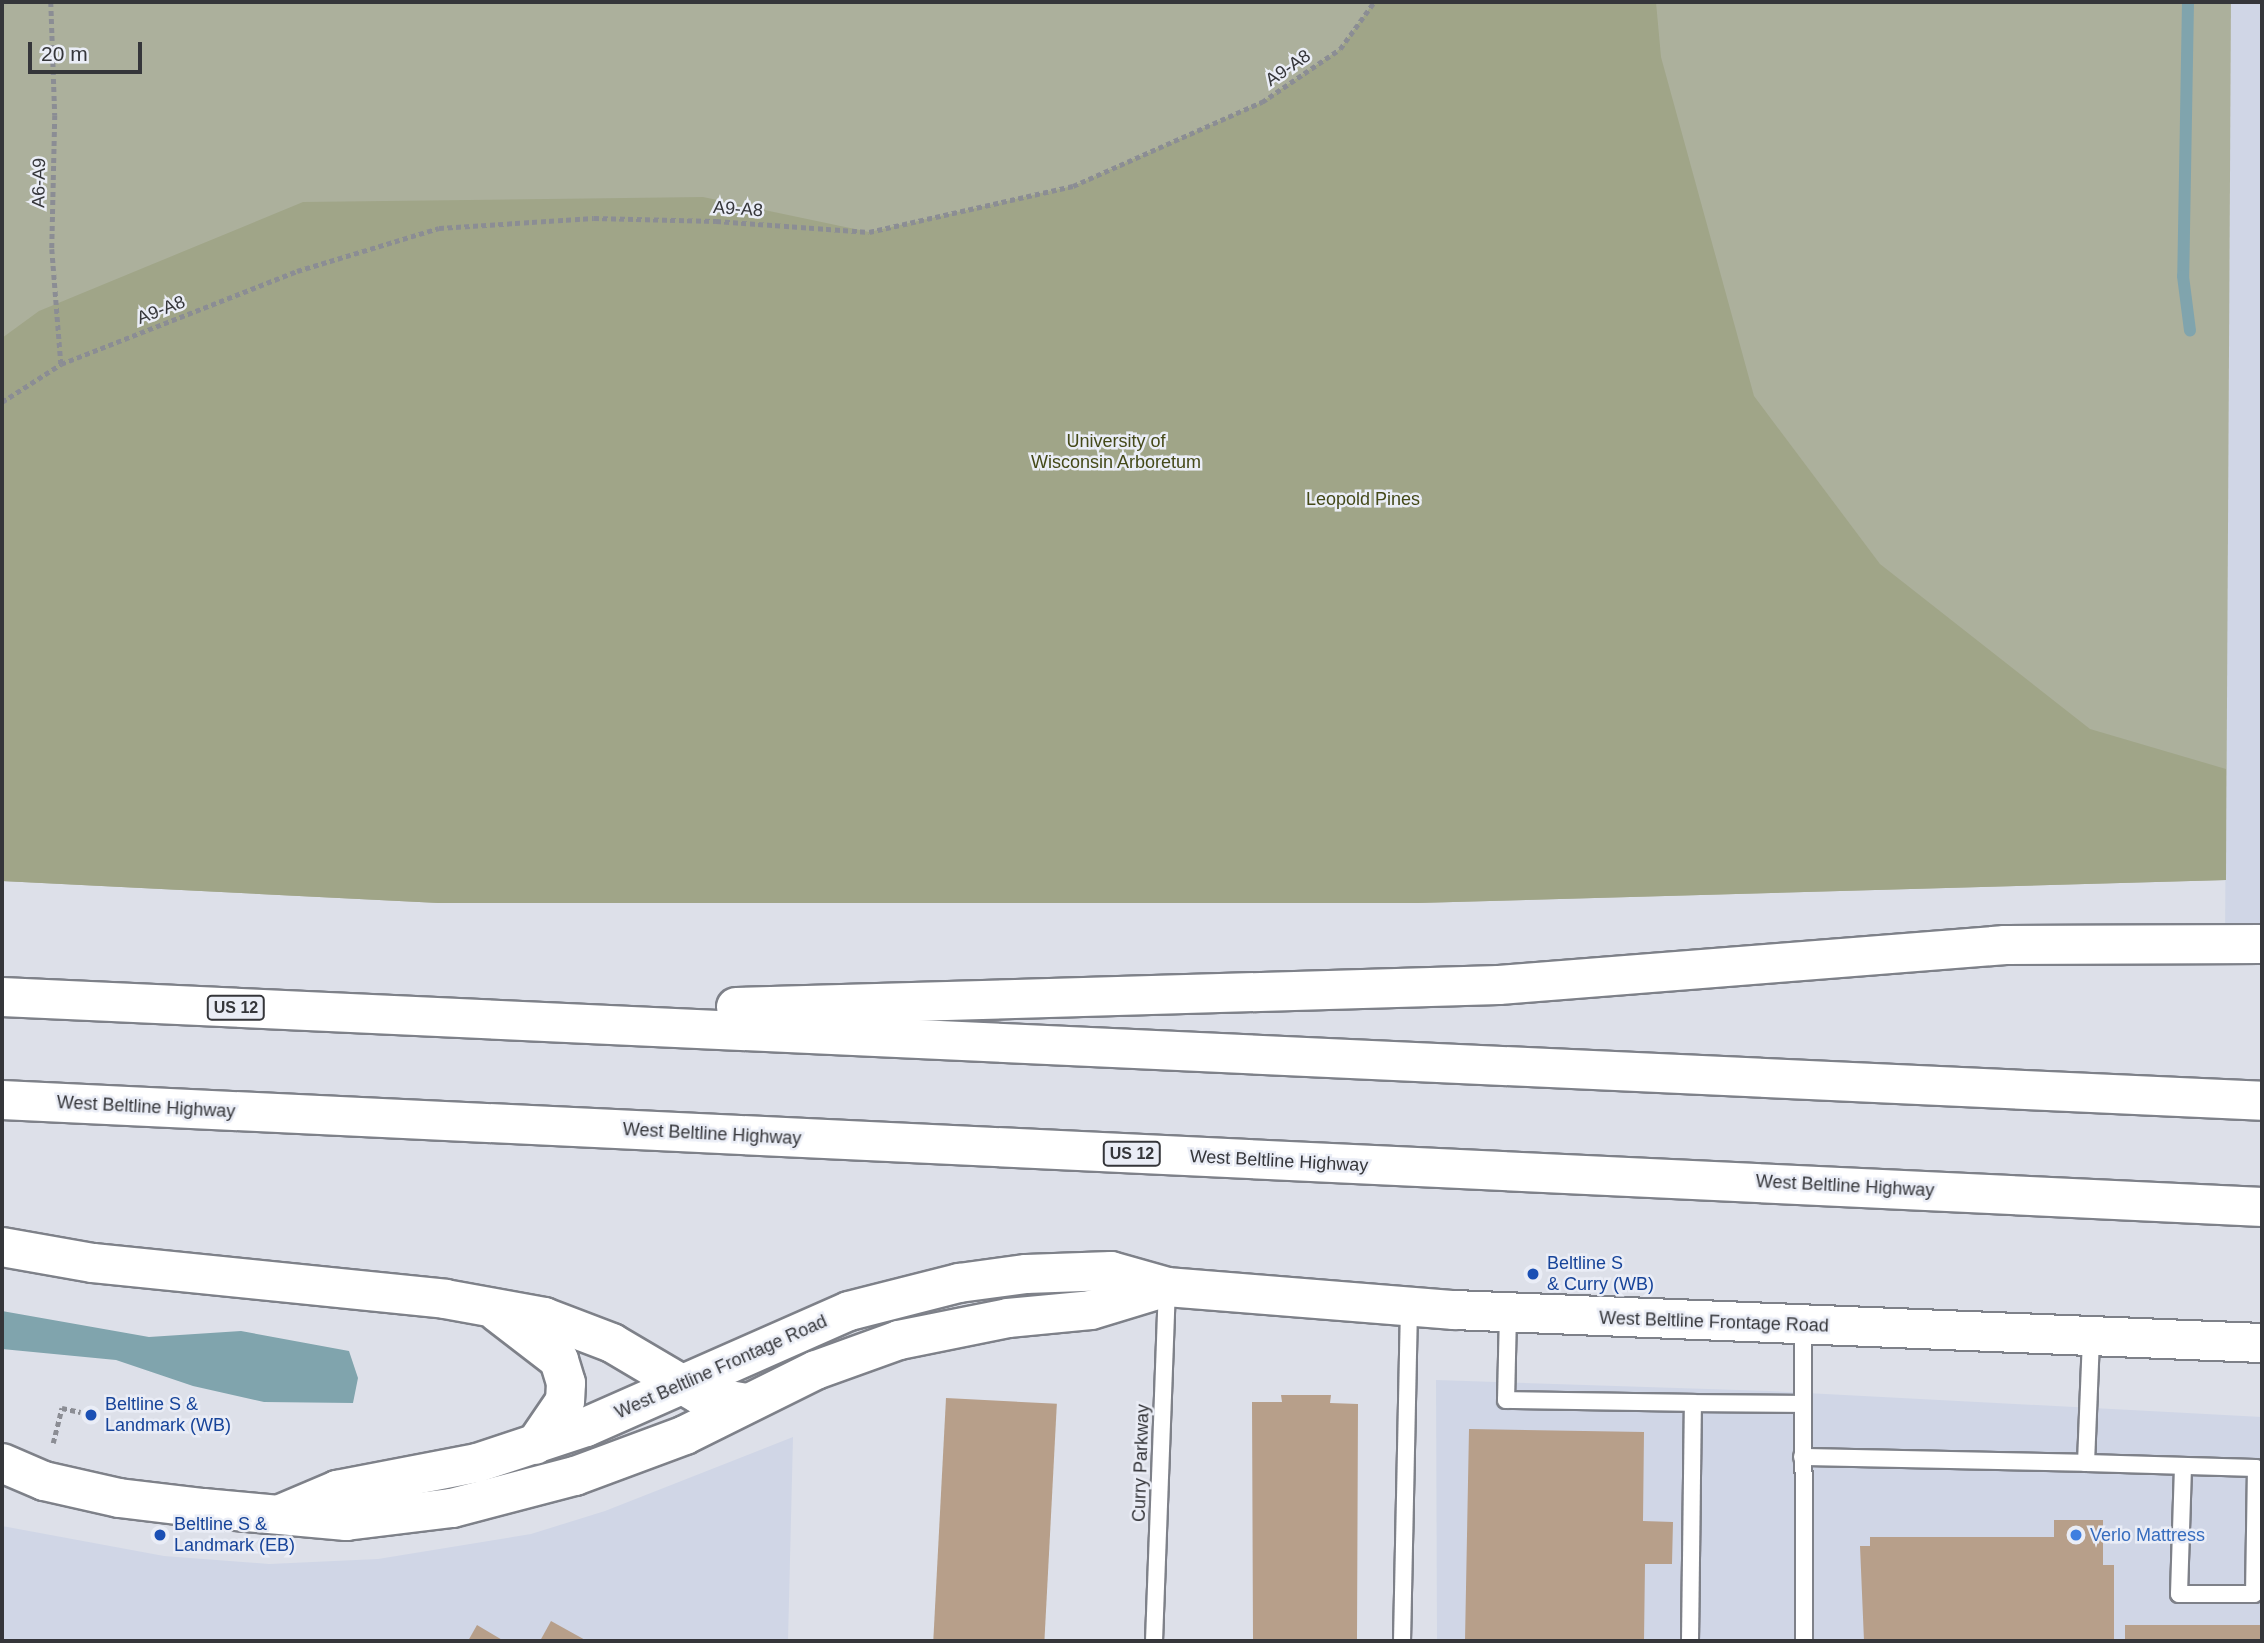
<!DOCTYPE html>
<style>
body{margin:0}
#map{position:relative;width:2264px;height:1643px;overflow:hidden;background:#dde0e9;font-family:Helvetica,sans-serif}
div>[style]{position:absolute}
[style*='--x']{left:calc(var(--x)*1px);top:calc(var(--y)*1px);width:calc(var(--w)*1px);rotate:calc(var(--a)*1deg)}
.built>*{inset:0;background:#d0d6e6}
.green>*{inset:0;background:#acb09c}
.forest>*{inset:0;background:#a0a588}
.water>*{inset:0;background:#80a4ad}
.stream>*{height:12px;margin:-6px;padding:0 6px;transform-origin:6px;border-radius:6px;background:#80a4ad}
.building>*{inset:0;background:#b79f8a;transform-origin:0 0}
.path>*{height:4.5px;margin-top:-2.25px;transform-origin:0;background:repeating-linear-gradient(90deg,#8b8d94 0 5px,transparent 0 8.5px)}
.roads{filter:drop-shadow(2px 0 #7e8189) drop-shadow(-2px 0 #7e8189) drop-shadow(0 2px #7e8189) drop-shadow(0 -2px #7e8189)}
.service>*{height:16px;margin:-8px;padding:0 8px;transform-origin:8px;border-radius:8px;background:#fff}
.tertiary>*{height:38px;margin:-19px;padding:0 19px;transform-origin:19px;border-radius:19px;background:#fff}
.motorway>*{height:38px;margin:-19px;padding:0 19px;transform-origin:19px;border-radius:19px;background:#fff}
.dots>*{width:19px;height:19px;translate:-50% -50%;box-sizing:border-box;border:4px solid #eaedf6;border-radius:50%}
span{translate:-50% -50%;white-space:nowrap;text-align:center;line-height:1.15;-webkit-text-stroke:5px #eaedf6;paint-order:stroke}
.shield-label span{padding:2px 5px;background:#eaedf6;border:2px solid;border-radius:5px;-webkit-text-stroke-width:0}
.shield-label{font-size:16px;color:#35363a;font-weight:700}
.street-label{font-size:18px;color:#35363a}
.park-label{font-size:18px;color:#444918}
.transit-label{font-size:18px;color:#164399}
.left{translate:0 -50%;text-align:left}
.shop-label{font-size:18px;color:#366cbe}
.frame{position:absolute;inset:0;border:4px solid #35363a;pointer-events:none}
.scale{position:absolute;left:28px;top:42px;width:114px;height:32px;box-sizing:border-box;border:4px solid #35363a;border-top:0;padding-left:9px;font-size:21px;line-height:24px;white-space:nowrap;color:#35363a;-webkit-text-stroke:5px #eaedf6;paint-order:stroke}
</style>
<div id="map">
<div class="built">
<i style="clip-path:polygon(2231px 2px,2262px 2px,2262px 944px,2225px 943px)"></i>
<i style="clip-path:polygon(1436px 1380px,1769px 1391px,2262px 1417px,2262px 1641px,1437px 1641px)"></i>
<i style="clip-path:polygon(793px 1437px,788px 1641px,2px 1641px,2px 1526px,164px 1556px,269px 1564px,378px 1559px,531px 1534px,605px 1511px)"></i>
</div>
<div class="green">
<i style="clip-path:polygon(2px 2px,2231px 2px,2226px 880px,1417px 903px,439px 903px,2px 881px)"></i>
</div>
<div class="forest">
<i style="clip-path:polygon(1374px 2px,1656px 2px,1661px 57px,1754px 396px,1880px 564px,2090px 729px,2226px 769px,2226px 880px,1417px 903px,439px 903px,2px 881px,2px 338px,39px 311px,303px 202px,703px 197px,869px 232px,1073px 186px,1262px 102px,1340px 49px)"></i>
</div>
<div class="water">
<i style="clip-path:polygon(2px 1311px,149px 1337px,241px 1331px,349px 1351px,358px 1378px,353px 1403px,264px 1402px,193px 1386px,116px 1360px,2px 1349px)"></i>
</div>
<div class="stream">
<i style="--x:2188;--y:2;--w:274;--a:91"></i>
<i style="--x:2183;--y:276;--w:55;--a:82.7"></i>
</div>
<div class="building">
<i style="clip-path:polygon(1281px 1395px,1331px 1395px,1330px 1403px,1358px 1404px,1357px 1641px,1253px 1641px,1252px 1402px,1282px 1402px)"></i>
<i style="left:946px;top:1398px;width:111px;height:243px;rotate:3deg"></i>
<i style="clip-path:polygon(1469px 1429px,1644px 1432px,1643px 1521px,1673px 1522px,1672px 1564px,1645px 1564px,1644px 1641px,1465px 1641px)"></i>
<i style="clip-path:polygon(2054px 1520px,2103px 1520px,2103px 1565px,2114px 1565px,2114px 1641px,1864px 1641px,1860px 1546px,1870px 1546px,1870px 1537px,2054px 1537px)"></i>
<i style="clip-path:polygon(551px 1621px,587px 1641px,540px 1641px)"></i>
<i style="clip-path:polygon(477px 1625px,504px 1641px,468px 1641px)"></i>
<i style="left:2125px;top:1625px;width:137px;height:16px"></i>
</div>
<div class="path">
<i style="--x:51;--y:2;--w:113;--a:88"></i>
<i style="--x:55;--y:115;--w:134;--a:91.3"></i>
<i style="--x:52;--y:249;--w:115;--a:85.5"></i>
<i style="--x:2;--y:402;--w:70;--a:-32.8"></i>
<i style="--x:61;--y:364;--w:254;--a:-21.5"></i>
<i style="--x:297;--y:271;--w:148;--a:-16.8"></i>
<i style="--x:439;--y:228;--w:155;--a:-3.7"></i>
<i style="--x:594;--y:218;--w:122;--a:1.4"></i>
<i style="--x:716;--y:221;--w:153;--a:4.1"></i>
<i style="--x:869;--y:232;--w:209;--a:-12.7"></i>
<i style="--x:1073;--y:186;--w:207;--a:-24"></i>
<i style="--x:1262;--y:102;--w:94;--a:-34.2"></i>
<i style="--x:1340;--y:49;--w:58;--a:-54.1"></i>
<i style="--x:53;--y:1443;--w:36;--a:-76"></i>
<i style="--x:62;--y:1408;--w:19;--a:12"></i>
</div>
<div class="roads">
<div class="service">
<i style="--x:1508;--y:1313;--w:87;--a:91.3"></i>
<i style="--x:1506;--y:1400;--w:187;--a:0.9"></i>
<i style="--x:1803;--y:1325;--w:316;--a:89.8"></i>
<i style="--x:1802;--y:1457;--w:284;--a:1.2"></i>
<i style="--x:2086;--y:1463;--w:126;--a:-87.7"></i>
<i style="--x:2086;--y:1463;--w:170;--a:1.7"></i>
<i style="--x:2256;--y:1468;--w:126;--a:90.9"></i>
<i style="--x:2254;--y:1594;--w:75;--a:180"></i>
<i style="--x:2179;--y:1594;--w:128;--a:-88.2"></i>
<i style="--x:1154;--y:1641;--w:354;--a:-87.9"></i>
<i style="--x:1402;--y:1641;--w:333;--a:-88.8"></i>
<i style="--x:1690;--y:1641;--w:238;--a:-89.3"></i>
<i style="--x:1693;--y:1403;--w:109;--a:0.5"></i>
</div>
<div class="tertiary">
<i style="--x:2;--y:1463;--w:46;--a:23.2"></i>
<i style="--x:44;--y:1481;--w:77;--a:12.8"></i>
<i style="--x:119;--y:1498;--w:85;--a:6.8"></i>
<i style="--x:203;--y:1508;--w:144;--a:5.2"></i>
<i style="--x:346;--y:1521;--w:107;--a:-7"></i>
<i style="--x:452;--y:1508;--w:127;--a:-14.6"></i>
<i style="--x:575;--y:1476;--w:117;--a:-20.4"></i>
<i style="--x:685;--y:1435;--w:146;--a:-26.4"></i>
<i style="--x:816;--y:1370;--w:88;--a:-19.9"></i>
<i style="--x:899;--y:1340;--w:111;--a:-11.4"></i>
<i style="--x:1008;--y:1318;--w:83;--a:-5.5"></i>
<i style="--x:1091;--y:1310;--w:79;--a:-16.8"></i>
<i style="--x:283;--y:1513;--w:59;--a:-23.1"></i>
<i style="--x:337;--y:1490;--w:143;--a:-10.9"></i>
<i style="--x:477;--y:1463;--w:115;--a:-18.3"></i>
<i style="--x:586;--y:1427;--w:287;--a:-23.8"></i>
<i style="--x:849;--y:1311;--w:114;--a:-14.3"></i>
<i style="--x:959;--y:1283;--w:68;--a:-7.7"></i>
<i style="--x:1026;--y:1274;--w:85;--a:-2"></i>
<i style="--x:1111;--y:1271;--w:58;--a:15.9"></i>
<i style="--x:1167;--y:1287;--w:288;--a:4.6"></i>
<i style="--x:1454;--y:1310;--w:809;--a:2.34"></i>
</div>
<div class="motorway">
<i style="--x:2;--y:997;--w:2262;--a:2.63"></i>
<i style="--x:736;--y:1007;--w:763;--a:-1.65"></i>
<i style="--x:1499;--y:985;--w:508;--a:-4.52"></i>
<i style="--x:2005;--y:945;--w:257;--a:-0.2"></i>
<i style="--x:2;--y:1100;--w:2263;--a:2.71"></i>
<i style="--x:2;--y:1247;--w:92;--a:10"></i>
<i style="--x:93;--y:1263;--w:354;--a:5.8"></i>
<i style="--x:445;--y:1299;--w:101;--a:10.3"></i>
<i style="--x:544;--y:1317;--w:73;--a:20.9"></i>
<i style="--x:612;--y:1343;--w:102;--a:30.6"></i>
<i style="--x:700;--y:1395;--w:47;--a:9.9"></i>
<i style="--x:498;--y:1313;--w:77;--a:37.6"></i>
<i style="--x:559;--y:1360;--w:24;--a:73"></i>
<i style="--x:566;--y:1383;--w:18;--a:93"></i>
<i style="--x:565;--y:1401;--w:53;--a:124.3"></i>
</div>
</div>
<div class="dots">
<i style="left:1533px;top:1274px;background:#1a4fb4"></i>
<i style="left:91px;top:1415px;background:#1a4fb4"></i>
<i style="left:160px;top:1535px;background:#1a4fb4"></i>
<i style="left:2076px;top:1535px;background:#3f7fe0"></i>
</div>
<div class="shield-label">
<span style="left:236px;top:1008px">US 12</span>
<span style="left:1132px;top:1154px">US 12</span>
</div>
<div class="street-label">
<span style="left:1288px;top:68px;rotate:-34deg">A9-A8</span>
<span style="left:39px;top:183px;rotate:-89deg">A6-A9</span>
<span style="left:738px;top:209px;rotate:4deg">A9-A8</span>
<span style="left:161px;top:310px;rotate:-21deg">A9-A8</span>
<span style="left:146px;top:1107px;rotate:3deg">West Beltline Highway</span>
<span style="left:712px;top:1134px;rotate:3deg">West Beltline Highway</span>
<span style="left:1279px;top:1161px;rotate:3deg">West Beltline Highway</span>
<span style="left:1845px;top:1186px;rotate:3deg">West Beltline Highway</span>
<span style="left:1714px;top:1322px;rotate:2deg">West Beltline Frontage Road</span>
<span style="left:721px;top:1367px;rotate:-24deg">West Beltline Frontage Road</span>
<span style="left:1141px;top:1463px;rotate:-88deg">Curry Parkway</span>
</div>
<div class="park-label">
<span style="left:1116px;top:452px">University of<br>Wisconsin Arboretum</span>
<span style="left:1363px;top:499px">Leopold Pines</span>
</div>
<div class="transit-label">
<span class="left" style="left:1547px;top:1274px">Beltline S<br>&amp; Curry (WB)</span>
<span class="left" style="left:105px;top:1415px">Beltline S &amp;<br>Landmark (WB)</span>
<span class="left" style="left:174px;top:1535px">Beltline S &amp;<br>Landmark (EB)</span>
</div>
<div class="shop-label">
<span class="left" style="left:2090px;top:1535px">Verlo Mattress</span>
</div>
<div class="frame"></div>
<div class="scale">20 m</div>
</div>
